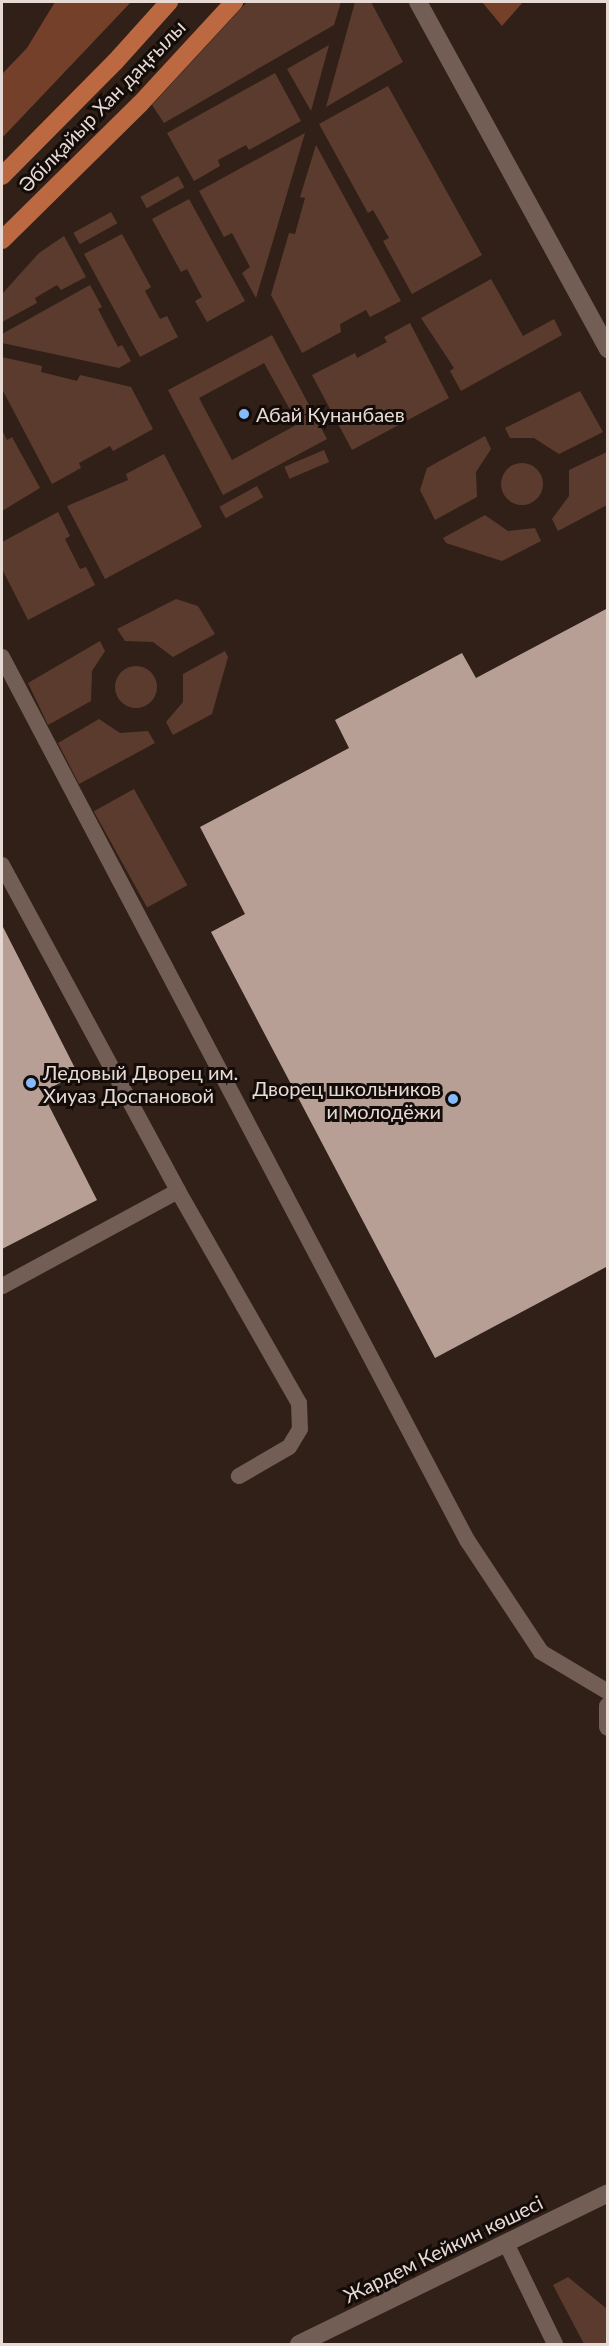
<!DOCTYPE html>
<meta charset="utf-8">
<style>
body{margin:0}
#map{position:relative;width:609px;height:2346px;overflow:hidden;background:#312018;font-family:Lato,sans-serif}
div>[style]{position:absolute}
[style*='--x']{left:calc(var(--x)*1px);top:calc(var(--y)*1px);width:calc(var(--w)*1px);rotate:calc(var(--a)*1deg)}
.green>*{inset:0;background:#5b3b2e;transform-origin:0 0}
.round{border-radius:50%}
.forest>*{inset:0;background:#744029}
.building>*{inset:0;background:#b79f96}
.service>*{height:16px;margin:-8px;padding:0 8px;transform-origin:8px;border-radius:8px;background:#735e55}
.minor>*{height:18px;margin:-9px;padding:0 9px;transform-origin:9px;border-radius:9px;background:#735e55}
.tertiary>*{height:18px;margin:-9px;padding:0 9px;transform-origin:9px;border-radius:9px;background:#735e55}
.primary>*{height:18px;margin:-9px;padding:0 9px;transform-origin:9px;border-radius:9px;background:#bc6942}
.dots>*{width:16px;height:16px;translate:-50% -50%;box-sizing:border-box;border:3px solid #130c08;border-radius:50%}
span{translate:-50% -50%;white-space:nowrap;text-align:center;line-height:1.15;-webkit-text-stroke:6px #130c08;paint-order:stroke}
.street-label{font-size:20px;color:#e7dad5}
.poi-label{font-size:20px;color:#e7dad5}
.left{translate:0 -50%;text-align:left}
.right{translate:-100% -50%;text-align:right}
.frame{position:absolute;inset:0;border:3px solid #e7dad5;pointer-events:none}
</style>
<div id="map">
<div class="green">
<i style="clip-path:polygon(247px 2px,341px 2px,334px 25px,164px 123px,152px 105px)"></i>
<i style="clip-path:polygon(355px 2px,371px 2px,403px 62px,326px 107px)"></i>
<i style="clip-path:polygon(329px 45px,311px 111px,287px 69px)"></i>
<i style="clip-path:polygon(275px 73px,301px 121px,249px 150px,246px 145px,218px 160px,220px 166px,194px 181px,167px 133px)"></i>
<i style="clip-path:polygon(388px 86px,482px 255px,412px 294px,383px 241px,389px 238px,373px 210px,368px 213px,319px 124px)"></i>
<i style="clip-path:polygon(305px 133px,256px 298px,242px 273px,250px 267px,232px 233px,224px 237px,199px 191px)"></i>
<i style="clip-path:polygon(316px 145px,401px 301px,370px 317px,366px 310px,340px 324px,341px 332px,302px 353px,271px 295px,289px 233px,295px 234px,305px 198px,300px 197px)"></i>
<i style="left:178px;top:176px;width:13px;height:43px;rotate:61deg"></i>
<i style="clip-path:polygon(189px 199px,245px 301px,207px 322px,195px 301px,202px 297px,187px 269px,181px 272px,152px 219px)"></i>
<i style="left:111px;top:212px;width:13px;height:43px;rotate:61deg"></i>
<i style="clip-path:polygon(122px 234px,151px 287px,145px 291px,160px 319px,167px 316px,178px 337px,140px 357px,84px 254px)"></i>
<i style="clip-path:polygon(64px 236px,86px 277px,61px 290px,57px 285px,35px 298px,37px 303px,2px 322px,2px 294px,39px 253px)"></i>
<i style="clip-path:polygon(491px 279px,523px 336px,554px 319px,562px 335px,461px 391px,450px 371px,454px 368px,421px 318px)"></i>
<i style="clip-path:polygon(90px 285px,102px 307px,98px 309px,118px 347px,122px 345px,131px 361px,119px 368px,2px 343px,2px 334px)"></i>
<i style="clip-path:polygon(410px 323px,449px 398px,352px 450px,312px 375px,355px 353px,357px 358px,387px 342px,384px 337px)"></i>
<i style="clip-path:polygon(evenodd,272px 335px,327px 439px,223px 495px,168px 390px,272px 335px,264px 363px,298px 424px,232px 460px,199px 398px,264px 363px)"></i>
<i style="clip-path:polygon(2px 357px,42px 366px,41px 372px,77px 381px,80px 375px,131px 387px,153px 429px,113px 451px,110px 446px,79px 463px,81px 468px,52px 484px,2px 389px)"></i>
<i style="clip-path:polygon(580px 391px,603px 432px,559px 454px,534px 438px,510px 438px,505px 428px)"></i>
<i style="clip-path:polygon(2px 430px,7px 440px,12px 437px,40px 488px,2px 511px)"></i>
<i style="clip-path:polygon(485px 436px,491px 449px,476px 472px,477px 497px,435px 520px,420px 490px,427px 468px)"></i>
<i style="left:324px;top:450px;width:13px;height:43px;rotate:67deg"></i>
<i style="clip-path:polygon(607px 452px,607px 505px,558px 531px,552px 519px,569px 496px,569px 470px)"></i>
<i style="clip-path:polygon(164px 454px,202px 527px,105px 579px,67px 506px,128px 480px,126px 474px)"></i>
<i class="round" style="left:501px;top:463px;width:42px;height:42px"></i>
<i style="left:257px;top:486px;width:13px;height:43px;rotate:61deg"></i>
<i style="clip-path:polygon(58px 512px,70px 536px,65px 539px,80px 569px,86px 567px,95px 585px,28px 620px,2px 569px,2px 542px)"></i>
<i style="clip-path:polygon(485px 515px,508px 531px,535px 528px,541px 541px,502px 561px,446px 543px,443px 538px)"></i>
<i style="clip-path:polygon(176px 599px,198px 606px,215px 634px,173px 657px,153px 642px,125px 641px,117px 629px)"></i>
<i style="clip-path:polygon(100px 641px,105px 651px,92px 671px,91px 701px,48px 725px,28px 683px)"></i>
<i style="clip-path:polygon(225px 651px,228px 657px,212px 714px,173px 735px,166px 722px,183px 702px,183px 674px)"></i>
<i class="round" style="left:115px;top:666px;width:42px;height:42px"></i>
<i style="clip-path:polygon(99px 719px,120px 733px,148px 731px,155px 743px,79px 784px,58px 743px)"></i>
<i style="left:134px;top:789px;width:110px;height:46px;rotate:61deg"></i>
<i style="clip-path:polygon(568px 2277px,607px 2309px,607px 2344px,584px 2344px,553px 2285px)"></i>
</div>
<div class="forest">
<i style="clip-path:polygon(55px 2px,131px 2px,2px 138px,2px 74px,27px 48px)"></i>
<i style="clip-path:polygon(482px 2px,523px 2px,502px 26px)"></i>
</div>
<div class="building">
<i style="clip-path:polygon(608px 608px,608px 1266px,435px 1358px,211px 932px,245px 914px,200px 827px,349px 748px,335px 720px,462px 653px,476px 678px)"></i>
<i style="clip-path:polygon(2px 925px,78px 1074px,42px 1092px,97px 1200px,2px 1249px)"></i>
</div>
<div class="service">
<i style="--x:2;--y:657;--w:998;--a:62.23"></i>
<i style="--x:467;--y:1540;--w:134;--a:56.5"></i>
<i style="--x:541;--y:1652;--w:78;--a:30.8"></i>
<i style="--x:2;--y:865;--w:370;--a:61.6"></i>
<i style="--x:178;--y:1191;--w:200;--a:151.6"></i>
<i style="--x:178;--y:1191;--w:244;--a:60.3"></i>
<i style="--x:299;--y:1403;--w:26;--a:88"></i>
<i style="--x:300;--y:1429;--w:21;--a:121"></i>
<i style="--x:289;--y:1447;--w:58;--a:149.9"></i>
<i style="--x:506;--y:2243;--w:112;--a:64.1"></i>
</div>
<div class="minor">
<i style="--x:418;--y:2;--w:396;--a:61.3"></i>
<i style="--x:608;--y:1706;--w:21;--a:90"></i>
</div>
<div class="tertiary">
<i style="--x:299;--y:2344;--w:344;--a:-26"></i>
</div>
<div class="primary">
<i style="--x:2;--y:176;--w:161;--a:-45.3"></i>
<i style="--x:115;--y:62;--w:81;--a:-48"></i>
<i style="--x:2;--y:240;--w:194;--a:-44.6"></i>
<i style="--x:140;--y:104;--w:139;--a:-47.3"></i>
</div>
<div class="dots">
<i style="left:244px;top:414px;background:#86bbfb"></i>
<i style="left:31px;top:1083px;background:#86bbfb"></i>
<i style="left:453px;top:1099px;background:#86bbfb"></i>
</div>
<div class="street-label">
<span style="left:102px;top:106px;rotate:-46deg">Әбілқайыр Хан даңғылы</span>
<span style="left:443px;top:2249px;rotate:-26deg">Жардем Кейкин көшесі</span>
</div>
<div class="poi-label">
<span class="left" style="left:256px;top:414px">Абай Кунанбаев</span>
<span class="left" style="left:43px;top:1084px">Ледовый Дворец им.<br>Хиуаз Доспановой</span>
<span class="right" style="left:441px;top:1100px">Дворец школьников<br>и молодёжи</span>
</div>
<div class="frame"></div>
</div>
